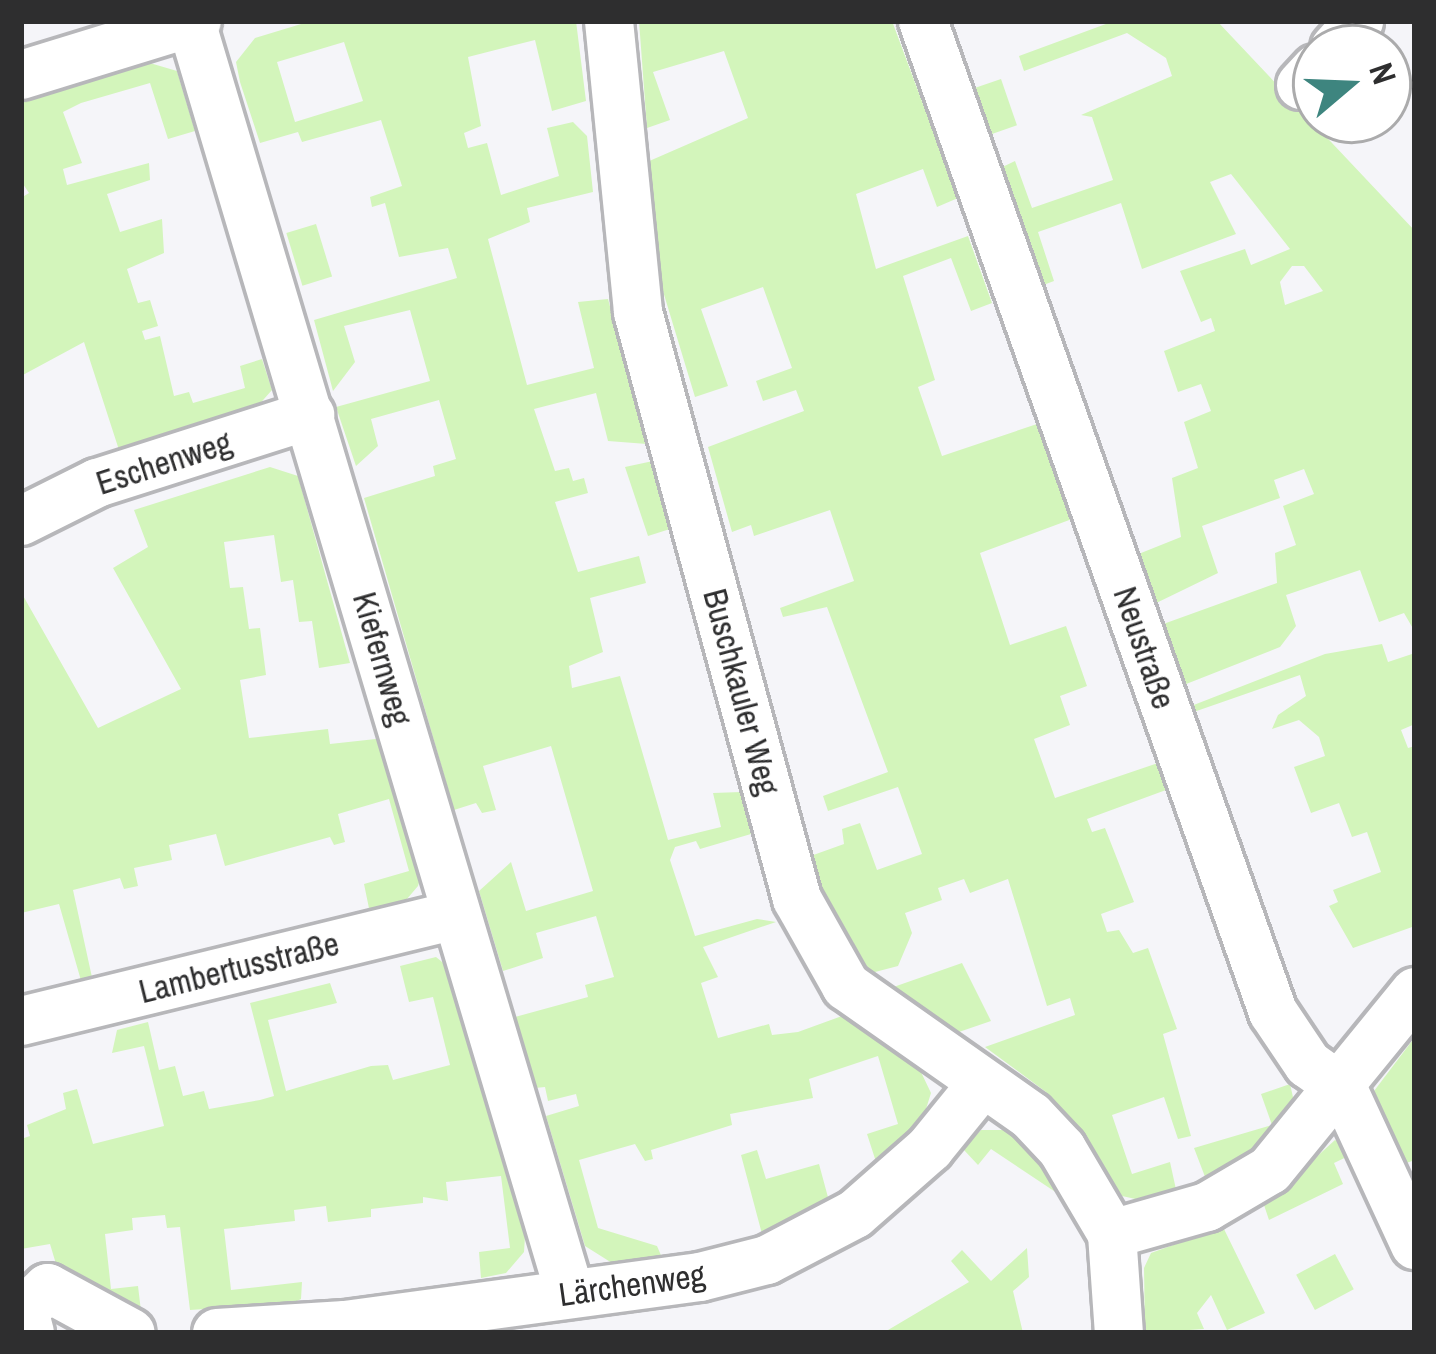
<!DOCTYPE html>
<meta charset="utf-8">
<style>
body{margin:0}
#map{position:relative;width:1436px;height:1354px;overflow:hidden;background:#f5f5f9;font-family:"Archivo Narrow",sans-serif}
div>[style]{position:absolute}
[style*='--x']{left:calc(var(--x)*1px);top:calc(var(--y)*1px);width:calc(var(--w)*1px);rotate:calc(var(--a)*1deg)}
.green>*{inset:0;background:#d3f5bb;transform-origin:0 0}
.roads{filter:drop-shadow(3px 0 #b7b7ba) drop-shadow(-3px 0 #b7b7ba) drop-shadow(0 3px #b7b7ba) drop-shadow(0 -3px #b7b7ba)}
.minor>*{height:48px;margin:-24px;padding:0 24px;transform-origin:24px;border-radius:24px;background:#fff}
span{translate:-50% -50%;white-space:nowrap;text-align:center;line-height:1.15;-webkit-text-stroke:9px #fff;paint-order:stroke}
.street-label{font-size:33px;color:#2e2e2f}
.frame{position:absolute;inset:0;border:24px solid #2e2e2f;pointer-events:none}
.north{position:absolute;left:1292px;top:24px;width:120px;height:120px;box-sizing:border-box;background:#fff;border:3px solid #ababac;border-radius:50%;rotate:71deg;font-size:33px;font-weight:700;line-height:48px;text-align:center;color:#2e2e2f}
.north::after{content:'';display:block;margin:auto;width:42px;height:54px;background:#3e857f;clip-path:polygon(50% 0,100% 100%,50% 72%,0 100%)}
</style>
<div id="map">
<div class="green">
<i style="clip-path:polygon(evenodd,311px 21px,576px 21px,586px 101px,552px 111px,535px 40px,468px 57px,481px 126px,464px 133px,468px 148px,487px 143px,501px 195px,559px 176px,547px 128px,573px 122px,587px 136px,593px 192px,527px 208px,530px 222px,488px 239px,527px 385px,594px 368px,578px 302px,608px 299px,647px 444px,608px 441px,596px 393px,534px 409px,555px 471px,569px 468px,573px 481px,584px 478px,588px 493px,555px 502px,578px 572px,639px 556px,646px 583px,590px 598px,603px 652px,569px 666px,572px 688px,620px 676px,668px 840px,721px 827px,713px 793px,741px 792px,751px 834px,700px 849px,696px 841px,675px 847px,670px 860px,695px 936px,757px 919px,776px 922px,703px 947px,718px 977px,701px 983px,718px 1038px,769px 1024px,772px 1035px,798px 1032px,842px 1016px,920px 1070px,931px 1093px,921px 1125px,878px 1168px,867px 1134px,898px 1124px,878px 1056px,809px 1079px,813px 1098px,730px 1114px,732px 1125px,651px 1150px,653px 1159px,645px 1161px,635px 1144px,579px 1160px,598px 1228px,657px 1246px,663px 1260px,612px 1263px,585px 1246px,546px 1116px,579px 1106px,576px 1094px,548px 1101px,545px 1087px,535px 1088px,515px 1017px,588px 997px,585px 985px,614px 977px,596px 916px,536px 933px,543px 958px,503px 971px,479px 891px,511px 862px,526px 911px,593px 891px,551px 746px,483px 766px,496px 810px,482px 813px,476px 803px,454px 810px,364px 498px,435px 476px,433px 466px,456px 459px,439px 400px,371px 419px,378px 446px,356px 466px,336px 407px,430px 381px,410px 310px,344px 326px,355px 362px,333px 391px,314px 320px,457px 278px,448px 248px,399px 257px,385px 203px,372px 207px,370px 197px,402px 186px,381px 120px,302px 142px,298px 132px,260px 143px,240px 82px,236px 62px,255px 38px,311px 21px,344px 42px,363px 101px,295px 122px,277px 62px,344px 42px)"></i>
<i style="clip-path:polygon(639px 21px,892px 21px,958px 198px,937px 207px,923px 169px,856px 194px,876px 269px,968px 236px,992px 303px,971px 311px,951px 258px,903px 276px,935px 380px,918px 387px,942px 456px,1037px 424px,1072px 519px,980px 553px,1010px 645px,1066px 626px,1087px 686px,1060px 696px,1070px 725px,1034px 739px,1055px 798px,1158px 763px,1166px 790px,1087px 819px,1092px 832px,1105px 828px,1134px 902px,1101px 914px,1107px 932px,1119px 930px,1133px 953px,1148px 948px,1177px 1029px,1163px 1034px,1191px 1136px,1178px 1139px,1164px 1097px,1112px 1115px,1132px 1174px,1170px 1162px,1177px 1194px,1149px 1202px,1122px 1196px,1046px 1092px,985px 1047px,1075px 1015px,1070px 998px,1047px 1006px,1008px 879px,970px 893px,964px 879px,938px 888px,942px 900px,905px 913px,912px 933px,898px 966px,875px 972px,867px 973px,832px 930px,805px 858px,844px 844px,842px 829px,860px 823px,877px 870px,922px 854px,898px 787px,828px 811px,823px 796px,888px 772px,827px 607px,783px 617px,780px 608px,854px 581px,830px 510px,754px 536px,751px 525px,732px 532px,708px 447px,804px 411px,796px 390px,763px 401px,756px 381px,792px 368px,763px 287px,701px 309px,728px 386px,695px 397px,659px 278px,647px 162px,748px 118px,724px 51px,653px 72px,670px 120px,647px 128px)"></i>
<i style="clip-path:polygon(evenodd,1114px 21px,1217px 21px,1415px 231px,1415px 632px,1404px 613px,1379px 622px,1360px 570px,1286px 595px,1296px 626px,1280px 647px,1176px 688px,1155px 627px,1277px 583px,1275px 553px,1296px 545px,1283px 506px,1314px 494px,1304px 469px,1274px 480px,1280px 498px,1202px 526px,1218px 573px,1148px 607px,1131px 557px,1181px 537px,1172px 478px,1198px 468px,1184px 422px,1211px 411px,1201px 384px,1178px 392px,1164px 351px,1215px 331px,1211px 318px,1201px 322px,1180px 271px,1245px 249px,1251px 265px,1290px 249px,1231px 174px,1210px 182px,1236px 234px,1142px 269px,1121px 203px,1038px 232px,1054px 281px,1038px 287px,992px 172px,1015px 161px,1032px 208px,1113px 180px,1092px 117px,1081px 115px,1172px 76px,1166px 58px,1127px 33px,1024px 71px,1019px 56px,1114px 21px,1292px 266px,1304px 266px,1323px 291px,1285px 305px,1280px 282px,1292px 266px)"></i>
<i style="clip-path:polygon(143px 61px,177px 71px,195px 131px,168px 139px,150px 83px,81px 103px,63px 112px,82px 163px,63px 169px,67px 185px,149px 163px,150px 180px,107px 194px,120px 232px,162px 219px,164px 253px,127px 269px,138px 303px,150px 300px,158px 326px,142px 331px,145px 340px,160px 336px,174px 396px,189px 392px,193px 403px,245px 388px,240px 366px,262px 359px,272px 390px,256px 408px,119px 450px,84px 342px,21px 376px,21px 198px,29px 193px,21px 181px,21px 100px)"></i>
<i style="left:1001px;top:79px;width:49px;height:34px;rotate:71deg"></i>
<i style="left:316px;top:224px;width:55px;height:31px;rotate:73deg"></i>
<i style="clip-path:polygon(653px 461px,670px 529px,648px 536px,625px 467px)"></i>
<i style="clip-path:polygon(270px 467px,298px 476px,350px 663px,319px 668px,312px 621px,299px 622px,293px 580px,281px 582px,274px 535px,224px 542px,230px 588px,243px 587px,249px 629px,260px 628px,266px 675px,240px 680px,249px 738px,328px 729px,330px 744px,385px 738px,423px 869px,418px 886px,401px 906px,371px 918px,364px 884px,409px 871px,389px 799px,338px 814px,345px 842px,334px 845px,330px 837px,225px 866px,216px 834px,169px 845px,172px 860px,134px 868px,138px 886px,124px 889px,120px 878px,73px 890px,93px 982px,82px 984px,59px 904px,21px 913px,21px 592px,98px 728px,181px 689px,113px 568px,148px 547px,134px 510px)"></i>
<i style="clip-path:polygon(1382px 644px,1388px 662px,1415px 653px,1415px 724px,1401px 730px,1408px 748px,1415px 746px,1415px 926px,1353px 948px,1329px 906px,1338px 902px,1333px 890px,1381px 872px,1367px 832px,1352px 837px,1339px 803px,1311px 813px,1294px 767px,1325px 756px,1319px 737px,1299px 720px,1272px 729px,1278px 715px,1306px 696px,1300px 675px,1188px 714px,1186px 708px,1325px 654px)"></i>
<i style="clip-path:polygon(436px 957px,452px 970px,526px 1221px,524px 1252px,506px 1273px,481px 1278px,479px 1252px,510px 1248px,501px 1176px,446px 1182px,448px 1201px,423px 1197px,423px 1203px,371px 1209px,371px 1217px,328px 1222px,326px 1206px,294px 1210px,295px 1221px,224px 1229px,231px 1290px,302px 1282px,301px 1299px,293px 1303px,190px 1310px,180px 1227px,167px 1228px,165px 1215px,132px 1218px,133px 1230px,105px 1234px,111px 1289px,138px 1286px,141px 1311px,56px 1264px,50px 1244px,21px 1249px,21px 1139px,30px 1136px,27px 1125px,66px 1109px,63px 1093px,77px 1089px,93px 1144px,164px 1126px,144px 1046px,112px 1053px,117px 1030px,148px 1022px,159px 1070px,175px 1066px,183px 1096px,204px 1091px,209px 1109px,260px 1100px,274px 1096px,250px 1003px,330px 983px,337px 1003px,268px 1020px,286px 1091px,371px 1066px,388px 1065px,393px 1080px,450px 1065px,433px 997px,409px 1002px,400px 966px)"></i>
<i style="clip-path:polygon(962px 963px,991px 1021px,956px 1033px,885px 990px)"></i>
<i style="clip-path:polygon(1415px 1037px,1415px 1160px,1398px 1166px,1371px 1095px)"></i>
<i style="clip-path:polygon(1290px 1084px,1295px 1106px,1257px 1153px,1207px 1182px,1194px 1148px,1272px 1125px,1261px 1094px)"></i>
<i style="clip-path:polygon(981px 1130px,1011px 1130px,1029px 1143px,1066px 1199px,991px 1149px,978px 1165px,963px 1149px)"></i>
<i style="clip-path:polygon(1335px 1140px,1357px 1152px,1334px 1163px,1343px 1184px,1269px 1220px,1264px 1205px)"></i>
<i style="clip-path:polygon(757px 1150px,766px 1179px,819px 1164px,829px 1201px,762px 1234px,741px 1155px)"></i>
<i style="clip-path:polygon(1223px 1227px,1265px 1313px,1227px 1330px,1211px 1295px,1197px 1313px,1204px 1329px,1145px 1333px,1144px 1268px,1151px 1253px)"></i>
<i style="clip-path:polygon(1027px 1248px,1029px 1277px,1013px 1291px,1023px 1333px,883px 1333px,969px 1282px,951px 1261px,962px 1250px,991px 1281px)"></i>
<i style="left:1335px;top:1254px;width:40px;height:44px;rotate:62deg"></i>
</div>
<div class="roads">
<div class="minor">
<i style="--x:609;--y:21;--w:292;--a:84.3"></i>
<i style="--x:638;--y:312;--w:608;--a:74.84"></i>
<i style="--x:797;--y:899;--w:100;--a:60.6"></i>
<i style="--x:846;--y:986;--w:226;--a:35.1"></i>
<i style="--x:1031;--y:1116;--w:45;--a:46.8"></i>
<i style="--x:1062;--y:1149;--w:99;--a:59.5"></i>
<i style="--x:1112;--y:1234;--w:99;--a:86"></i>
<i style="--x:923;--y:21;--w:1051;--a:70.55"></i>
<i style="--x:1273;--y:1012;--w:63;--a:56.1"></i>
<i style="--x:1308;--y:1064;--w:43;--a:35.5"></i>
<i style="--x:1343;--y:1089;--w:172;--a:65.2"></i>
<i style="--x:192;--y:25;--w:1324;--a:73.41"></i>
<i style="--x:1335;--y:48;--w:36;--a:-48"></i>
<i style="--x:21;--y:75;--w:184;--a:-17.1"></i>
<i style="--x:1301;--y:85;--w:22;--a:-47"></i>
<i style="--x:21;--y:521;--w:85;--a:-26.6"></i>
<i style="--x:97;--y:483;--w:224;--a:-17.7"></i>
<i style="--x:21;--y:1021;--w:448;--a:-13.7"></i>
<i style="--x:1112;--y:1234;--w:99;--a:-15.9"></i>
<i style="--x:1207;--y:1207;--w:73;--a:-30.4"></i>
<i style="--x:1270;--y:1170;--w:230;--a:-50.8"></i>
<i style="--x:30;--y:1333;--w:23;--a:-105"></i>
<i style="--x:24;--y:1311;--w:33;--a:-44"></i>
<i style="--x:48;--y:1288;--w:94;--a:28.5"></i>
<i style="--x:217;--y:1333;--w:128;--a:-3.6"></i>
<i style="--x:345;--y:1325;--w:358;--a:-7.7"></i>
<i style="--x:700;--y:1277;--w:69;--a:-14.2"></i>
<i style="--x:767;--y:1260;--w:99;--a:-27.6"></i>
<i style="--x:855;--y:1214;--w:100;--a:-41.3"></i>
<i style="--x:930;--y:1148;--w:81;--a:-51"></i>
</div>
</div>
<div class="street-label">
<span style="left:164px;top:463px;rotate:-18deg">Eschenweg</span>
<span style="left:1144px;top:648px;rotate:71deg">Neustraße</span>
<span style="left:382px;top:659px;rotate:74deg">Kiefernweg</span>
<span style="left:741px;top:692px;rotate:75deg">Buschkauler Weg</span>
<span style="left:239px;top:968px;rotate:-14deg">Lambertusstraße</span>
<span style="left:632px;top:1285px;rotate:-8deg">Lärchenweg</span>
</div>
<div class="frame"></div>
<div class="north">N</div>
</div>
